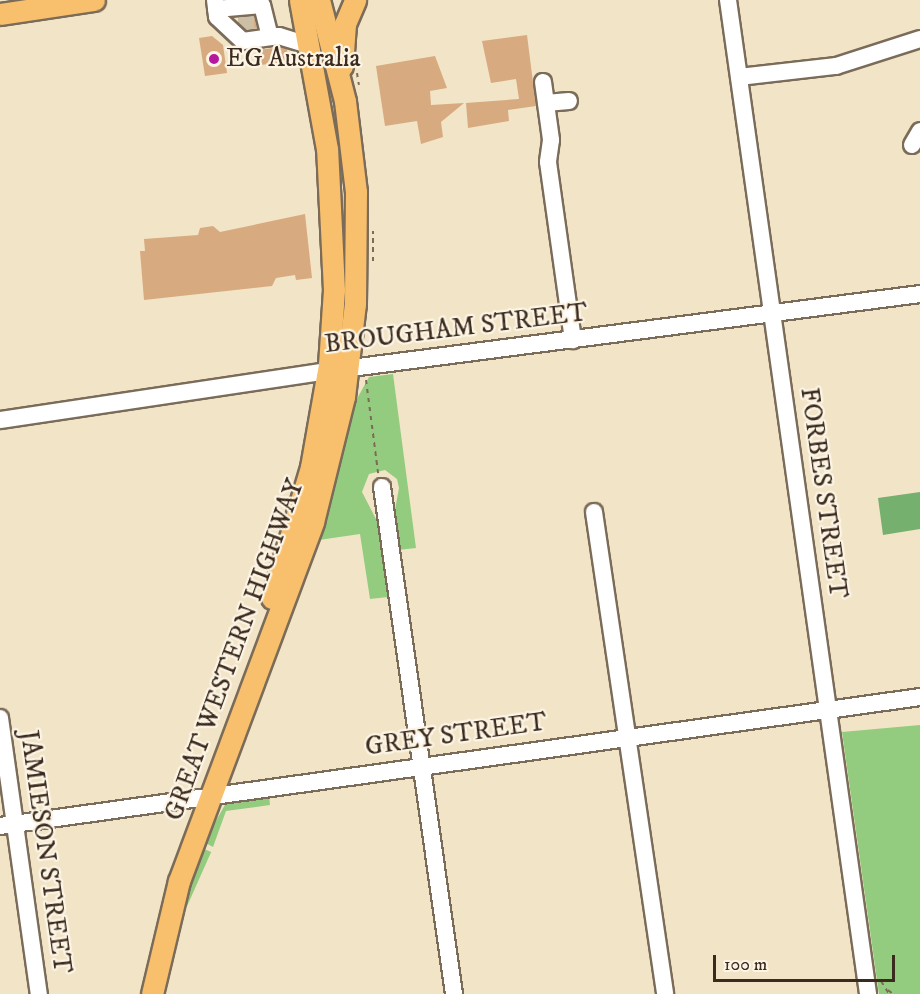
<!DOCTYPE html>
<style>
body{margin:0}
#map{position:relative;width:920px;height:994px;overflow:hidden;background:#f2e4c7;font-family:"IM FELL DW Pica",serif}
div>[style]{position:absolute}
[style*='--x']{left:calc(var(--x)*1px);top:calc(var(--y)*1px);width:calc(var(--w)*1px);rotate:calc(var(--a)*1deg)}
.green>*{inset:0;background:#93cc7f;transform-origin:0 0}
.forest>*{inset:0;background:#76b06e}
.building>*{inset:0;background:#d8aa7f}
.minor-tunnel>*{height:16px;margin-top:-8px;transform-origin:0;background:repeating-linear-gradient(90deg,#cdbfa5 0 16px,transparent 0 24px)}
.path>*{height:2px;margin-top:-1px;transform-origin:0;background:repeating-linear-gradient(90deg,#7b6b59 0 4.5px,transparent 0 9px)}
.roads{filter:drop-shadow(2px 0 #7b6b59) drop-shadow(-2px 0 #7b6b59) drop-shadow(0 2px #7b6b59) drop-shadow(0 -2px #7b6b59)}
.minor>*{height:16px;margin:-8px;padding:0 8px;transform-origin:8px;border-radius:8px;background:#fff}
.major>*{height:21px;margin:-10.5px;padding:0 10.5px;transform-origin:10.5px;border-radius:10.5px;background:#f8bf6c}
.dots>*{width:16px;height:16px;translate:-50% -50%;box-sizing:border-box;border:3px solid #fcf5e5;border-radius:50%}
span{translate:-50% -50%;white-space:nowrap;text-align:center;line-height:1.15;-webkit-text-stroke:4.5px #fcf5e5;paint-order:stroke}
.poi-label{font-size:26px;color:#3b2a1e}
.left{translate:0 -50%;text-align:left}
.street-label{font-size:26px;color:#3b2a1e}
.scale{position:absolute;left:713px;top:955px;width:182px;height:27px;box-sizing:border-box;border:3px solid #3b2a1e;border-top:0;padding-left:8px;font-size:18px;line-height:21px;white-space:nowrap;color:#3b2a1e;-webkit-text-stroke:4px #fcf5e5;paint-order:stroke}
</style>
<div id="map">
<div class="green">
<i style="clip-path:polygon(393px 374px,416px 548px,398px 550px,394px 515px,399px 488px,397px 479px,385px 470px,369px 474px,362px 492px,377px 521px,388px 597px,370px 599px,360px 534px,319px 540px,353px 406px,369px 377px)"></i>
<i style="clip-path:polygon(920px 725px,920px 994px,879px 994px,842px 732px)"></i>
<i style="clip-path:polygon(269px 795px,270px 805px,226px 811px,213px 847px,204px 842px,226px 803px)"></i>
<i style="left:202px;top:848px;width:10px;height:59px;rotate:24deg"></i>
</div>
<div class="forest">
<i style="clip-path:polygon(920px 492px,920px 529px,883px 535px,878px 498px)"></i>
</div>
<div class="building">
<i style="clip-path:polygon(254px 16px,257px 28px,246px 30px,238px 22px,238px 18px)"></i>
<i style="clip-path:polygon(527px 35px,536px 106px,508px 110px,509px 121px,468px 128px,466px 103px,519px 99px,516px 79px,491px 83px,482px 41px)"></i>
<i style="clip-path:polygon(212px 36px,223px 45px,227px 73px,205px 76px,199px 38px)"></i>
<i style="clip-path:polygon(280px 47px,287px 49px,289px 61px,261px 65px,259px 50px)"></i>
<i style="clip-path:polygon(435px 56px,447px 88px,430px 91px,431px 105px,464px 103px,441px 122px,443px 137px,421px 144px,417px 121px,385px 126px,376px 66px)"></i>
<i style="clip-path:polygon(305px 214px,312px 278px,296px 280px,295px 275px,276px 278px,272px 286px,144px 300px,140px 251px,145px 251px,144px 239px,198px 235px,200px 228px,213px 226px,220px 232px)"></i>
</div>
<div class="minor-tunnel">
<i style="--x:238;--y:23;--w:20;--a:-6"></i>
</div>
<div class="path">
<i style="--x:357;--y:73;--w:12;--a:81"></i>
<i style="--x:373;--y:261;--w:30;--a:-90"></i>
<i style="--x:366;--y:380;--w:94;--a:82.6"></i>
<i style="--x:881;--y:981;--w:15;--a:58"></i>
<i style="--x:888;--y:990;--w:6;--a:39"></i>
</div>
<div class="roads">
<div class="minor">
<i style="--x:215;--y:0;--w:17;--a:83"></i>
<i style="--x:217;--y:17;--w:35;--a:43"></i>
<i style="--x:243;--y:41;--w:36;--a:-8"></i>
<i style="--x:279;--y:36;--w:31;--a:17"></i>
<i style="--x:728;--y:0;--w:1004;--a:81.98"></i>
<i style="--x:216;--y:9;--w:46;--a:-5"></i>
<i style="--x:262;--y:5;--w:33;--a:76"></i>
<i style="--x:739;--y:77;--w:98;--a:-6.5"></i>
<i style="--x:836;--y:66;--w:88;--a:-17.8"></i>
<i style="--x:543;--y:82;--w:59;--a:82.1"></i>
<i style="--x:551;--y:140;--w:22;--a:98"></i>
<i style="--x:548;--y:162;--w:180;--a:82"></i>
<i style="--x:546;--y:103;--w:23;--a:-5"></i>
<i style="--x:912;--y:145;--w:16;--a:-60"></i>
<i style="--x:0;--y:420;--w:332;--a:-8.5"></i>
<i style="--x:328;--y:371;--w:597;--a:-7.41"></i>
<i style="--x:382;--y:487;--w:512;--a:81.92"></i>
<i style="--x:594;--y:512;--w:487;--a:81.6"></i>
<i style="--x:0;--y:718;--w:279;--a:82"></i>
<i style="--x:0;--y:826;--w:929;--a:-7.98"></i>
</div>
<div class="major">
<i style="--x:0;--y:14;--w:95;--a:-8.5"></i>
<i style="--x:342;--y:66;--w:42;--a:-85.9"></i>
<i style="--x:345;--y:24;--w:26;--a:-67"></i>
<i style="--x:272;--y:598;--w:137;--a:-73.4"></i>
<i style="--x:311;--y:467;--w:104;--a:-80"></i>
<i style="--x:329;--y:365;--w:75;--a:-86.2"></i>
<i style="--x:334;--y:290;--w:141;--a:-92.8"></i>
<i style="--x:327;--y:149;--w:151;--a:-100.3"></i>
<i style="--x:152;--y:994;--w:116;--a:-76.6"></i>
<i style="--x:179;--y:881;--w:383;--a:-69.5"></i>
<i style="--x:313;--y:522;--w:129;--a:-76.1"></i>
<i style="--x:344;--y:397;--w:94;--a:-83.3"></i>
<i style="--x:355;--y:304;--w:112;--a:-89.5"></i>
<i style="--x:356;--y:192;--w:92;--a:-96.9"></i>
<i style="--x:345;--y:101;--w:104;--a:-104.4"></i>
</div>
</div>
<div class="dots">
<i style="left:214px;top:59px;background:#b5179e"></i>
</div>
<div class="poi-label">
<span class="left" style="left:226px;top:59px">EG Australia</span>
</div>
<div class="street-label">
<span style="left:456px;top:329px;rotate:-7deg">BROUGHAM STREET</span>
<span style="left:823px;top:493px;rotate:82deg">FORBES STREET</span>
<span style="left:235px;top:650px;rotate:-70deg">GREAT WESTERN HIGHWAY</span>
<span style="left:456px;top:735px;rotate:-8deg">GREY STREET</span>
<span style="left:45px;top:852px;rotate:82deg">JAMIESON STREET</span>
</div>
<div class="scale">100 m</div>
</div>
